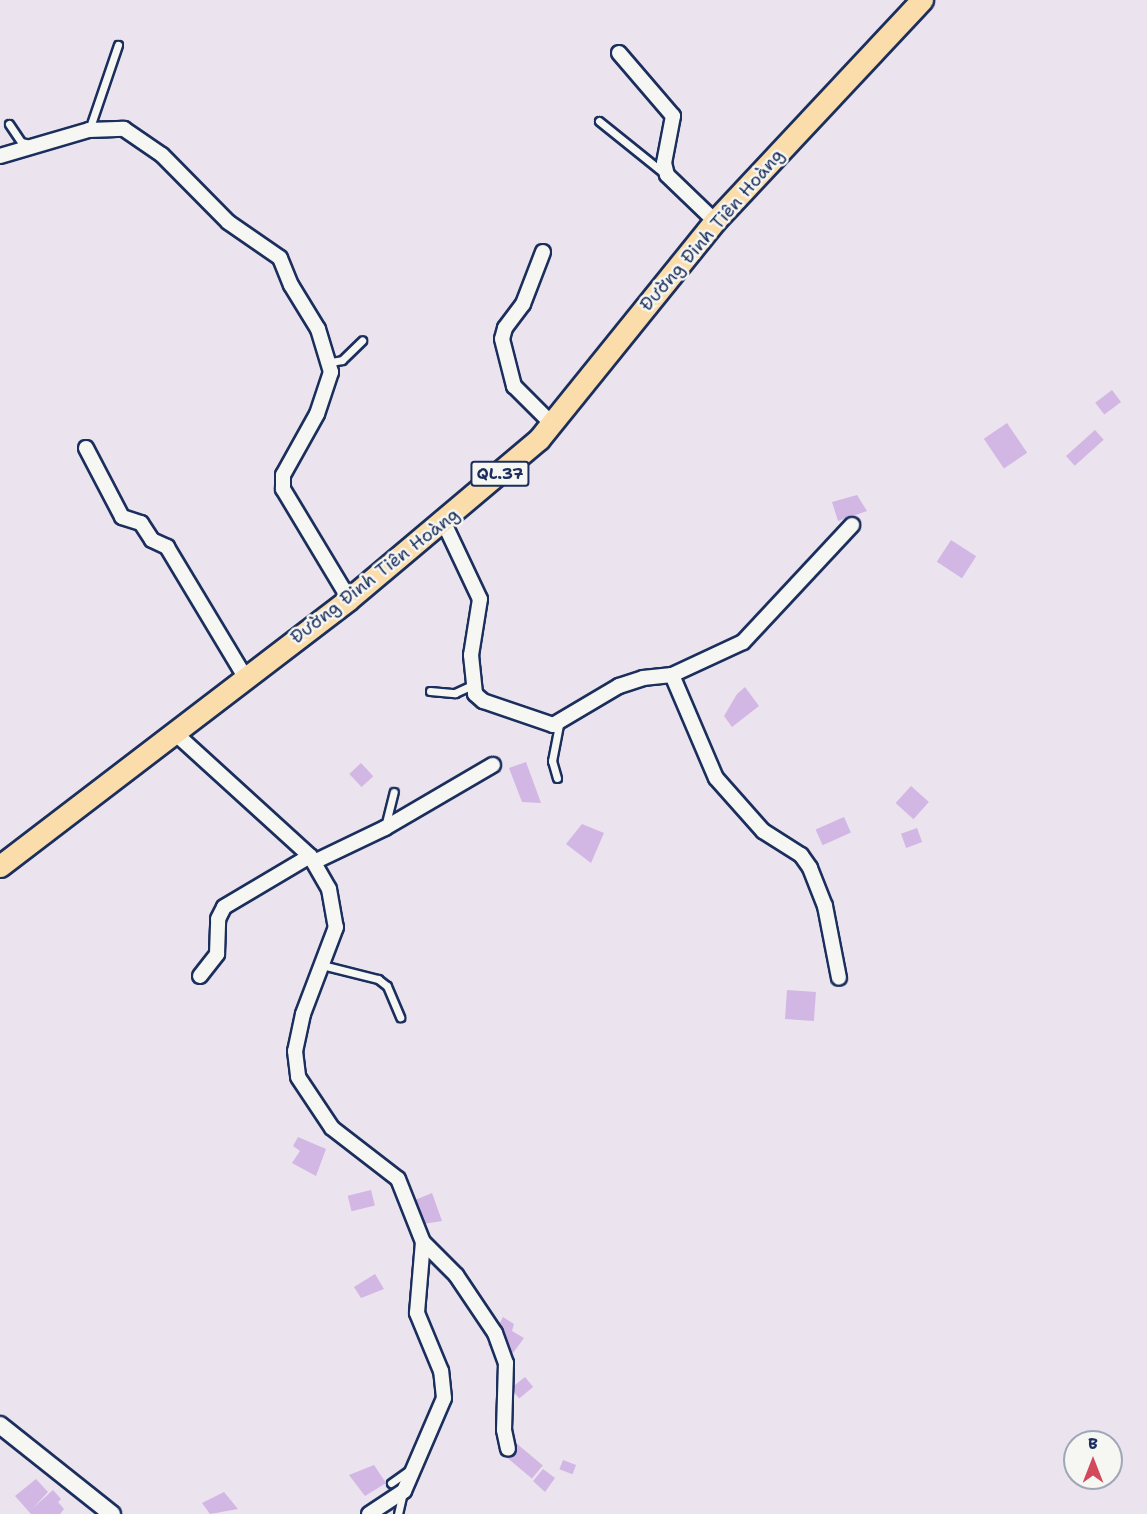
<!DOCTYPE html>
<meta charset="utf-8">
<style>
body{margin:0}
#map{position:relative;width:1147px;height:1514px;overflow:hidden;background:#ebe3ee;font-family:"Shantell Sans",sans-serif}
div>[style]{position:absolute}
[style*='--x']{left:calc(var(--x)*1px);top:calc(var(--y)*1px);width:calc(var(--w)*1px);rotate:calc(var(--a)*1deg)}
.building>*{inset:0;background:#d2b6e3;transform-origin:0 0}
.roads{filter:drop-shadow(2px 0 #1b2f5e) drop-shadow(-2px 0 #1b2f5e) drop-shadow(0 2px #1b2f5e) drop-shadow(0 -2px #1b2f5e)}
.service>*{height:7px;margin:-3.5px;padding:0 3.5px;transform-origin:3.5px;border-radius:3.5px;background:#f6f6f2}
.minor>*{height:14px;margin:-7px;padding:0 7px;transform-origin:7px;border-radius:7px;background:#f6f6f2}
.tertiary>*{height:16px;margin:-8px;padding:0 8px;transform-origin:8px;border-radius:8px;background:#f6f6f2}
.primary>*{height:21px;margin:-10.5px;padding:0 10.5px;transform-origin:10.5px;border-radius:10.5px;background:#fbddab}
span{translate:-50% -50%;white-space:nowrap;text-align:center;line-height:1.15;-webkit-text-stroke:5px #f6f6f2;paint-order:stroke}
.shield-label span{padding:2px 4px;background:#f6f6f2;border:2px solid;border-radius:4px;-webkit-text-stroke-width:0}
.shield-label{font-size:16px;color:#1b2f5e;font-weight:700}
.street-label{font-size:18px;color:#1b2f5e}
.north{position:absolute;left:1063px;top:1430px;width:60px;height:60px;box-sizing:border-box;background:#f6f6f2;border:2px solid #9ea6b7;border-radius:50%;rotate:0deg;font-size:16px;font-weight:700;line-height:24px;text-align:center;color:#1b2f5e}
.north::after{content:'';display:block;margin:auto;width:21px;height:27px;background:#d1495b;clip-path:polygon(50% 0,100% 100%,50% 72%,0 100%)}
</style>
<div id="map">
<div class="building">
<i style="left:1112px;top:390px;width:15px;height:21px;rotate:53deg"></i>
<i style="left:1007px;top:423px;width:36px;height:28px;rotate:56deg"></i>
<i style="left:1095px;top:430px;width:13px;height:39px;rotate:48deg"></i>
<i style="clip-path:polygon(857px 495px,867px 511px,838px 521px,832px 502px)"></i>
<i style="left:951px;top:540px;width:30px;height:26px;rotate:33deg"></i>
<i style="clip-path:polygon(745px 687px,759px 706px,732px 727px,724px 716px,737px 694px)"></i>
<i style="clip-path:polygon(526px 762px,541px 803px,522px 802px,509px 768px)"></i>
<i style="left:361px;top:763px;width:18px;height:16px;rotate:47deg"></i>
<i style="left:911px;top:786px;width:24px;height:23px;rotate:42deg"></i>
<i style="left:844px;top:817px;width:17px;height:31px;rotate:66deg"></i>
<i style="clip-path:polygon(582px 824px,604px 833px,591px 863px,566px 844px)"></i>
<i style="left:917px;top:828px;width:15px;height:17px;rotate:70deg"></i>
<i style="left:787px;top:990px;width:29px;height:29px;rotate:4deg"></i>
<i style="clip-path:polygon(298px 1137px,326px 1149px,316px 1176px,292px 1163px,300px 1151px,293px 1146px)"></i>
<i style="left:371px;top:1190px;width:16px;height:24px;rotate:76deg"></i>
<i style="clip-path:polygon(432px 1193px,442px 1221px,423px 1224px,415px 1200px)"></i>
<i style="clip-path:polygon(375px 1274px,384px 1289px,361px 1298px,354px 1287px)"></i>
<i style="clip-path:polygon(503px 1317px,514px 1324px,512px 1331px,524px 1338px,513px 1353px,504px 1343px,497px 1352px,488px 1345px)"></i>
<i style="left:525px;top:1377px;width:13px;height:18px;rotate:51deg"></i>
<i style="left:516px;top:1443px;width:35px;height:17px;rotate:40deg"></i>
<i style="left:563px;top:1460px;width:14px;height:10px;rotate:21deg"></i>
<i style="clip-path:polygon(374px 1465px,386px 1483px,365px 1496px,349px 1475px)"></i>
<i style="clip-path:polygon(543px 1469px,555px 1478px,545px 1492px,533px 1481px)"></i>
<i style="clip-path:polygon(36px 1479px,48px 1492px,33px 1508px,53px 1490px,61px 1499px,58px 1502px,64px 1509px,60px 1514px,31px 1514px,15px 1496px)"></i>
<i style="clip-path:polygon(224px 1492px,238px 1509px,210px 1514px,202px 1503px)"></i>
</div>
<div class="roads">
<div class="service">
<i style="--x:599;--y:121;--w:85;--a:38.8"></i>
<i style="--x:9;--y:124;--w:22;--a:56"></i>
<i style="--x:21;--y:142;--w:9;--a:13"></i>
<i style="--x:89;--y:130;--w:90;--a:-71.2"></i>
<i style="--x:331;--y:362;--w:11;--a:-10"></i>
<i style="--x:342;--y:360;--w:28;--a:-44"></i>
<i style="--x:430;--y:691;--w:25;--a:5"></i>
<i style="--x:455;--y:693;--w:19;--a:-25"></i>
<i style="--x:557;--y:778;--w:18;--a:-106"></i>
<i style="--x:552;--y:761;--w:38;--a:-79"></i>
<i style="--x:385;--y:827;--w:36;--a:-76"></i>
<i style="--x:322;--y:965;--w:58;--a:14"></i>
<i style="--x:378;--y:979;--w:11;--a:38"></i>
<i style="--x:387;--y:986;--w:34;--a:67"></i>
<i style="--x:391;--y:1483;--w:24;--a:-35"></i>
<i style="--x:398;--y:1514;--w:22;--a:-77"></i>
</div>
<div class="minor">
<i style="--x:619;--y:53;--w:83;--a:49.4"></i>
<i style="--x:673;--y:116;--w:48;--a:100.8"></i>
<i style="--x:664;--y:163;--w:12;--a:76"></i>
<i style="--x:667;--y:175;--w:66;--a:43.8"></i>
<i style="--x:0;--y:156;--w:93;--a:-16.3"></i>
<i style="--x:89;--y:130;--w:35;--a:-2"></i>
<i style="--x:124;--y:129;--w:46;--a:34.4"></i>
<i style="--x:162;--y:155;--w:94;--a:45.4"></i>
<i style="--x:228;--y:222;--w:63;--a:34.7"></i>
<i style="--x:280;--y:258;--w:29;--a:68"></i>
<i style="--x:291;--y:285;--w:52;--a:58.5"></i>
<i style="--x:318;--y:329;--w:45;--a:73.2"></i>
<i style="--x:331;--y:372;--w:44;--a:108.4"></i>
<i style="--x:317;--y:414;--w:70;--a:119.1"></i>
<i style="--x:283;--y:475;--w:14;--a:90"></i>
<i style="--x:283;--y:489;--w:128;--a:59"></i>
<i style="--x:543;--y:252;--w:56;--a:111"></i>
<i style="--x:523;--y:304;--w:30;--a:127"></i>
<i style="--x:505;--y:328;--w:11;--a:105"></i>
<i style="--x:502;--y:339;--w:49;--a:75.7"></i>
<i style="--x:514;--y:386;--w:55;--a:45"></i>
<i style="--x:86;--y:448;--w:78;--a:62.4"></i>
<i style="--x:122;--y:517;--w:20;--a:18"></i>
<i style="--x:141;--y:523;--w:20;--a:57"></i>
<i style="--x:152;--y:540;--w:17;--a:25"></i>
<i style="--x:167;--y:547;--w:152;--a:59"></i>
<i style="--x:444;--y:523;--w:84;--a:64.7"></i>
<i style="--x:480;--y:599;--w:57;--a:99.1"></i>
<i style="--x:471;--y:655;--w:39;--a:84"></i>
<i style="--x:475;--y:694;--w:11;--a:41"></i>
<i style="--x:483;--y:701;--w:74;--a:18.9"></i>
<i style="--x:553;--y:725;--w:77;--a:-30.6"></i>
<i style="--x:619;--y:686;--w:25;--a:-18"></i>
<i style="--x:643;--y:678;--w:29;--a:-6"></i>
<i style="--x:672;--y:675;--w:78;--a:-24.9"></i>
<i style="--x:743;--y:642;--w:160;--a:-47"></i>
<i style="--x:672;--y:675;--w:112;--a:66.9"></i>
<i style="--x:716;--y:778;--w:71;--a:48.4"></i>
<i style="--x:763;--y:831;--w:45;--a:32.3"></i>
<i style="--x:801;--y:855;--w:16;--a:55"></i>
<i style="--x:810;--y:868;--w:41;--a:68.5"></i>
<i style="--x:825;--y:906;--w:73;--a:79"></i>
<i style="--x:176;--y:734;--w:181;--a:42.3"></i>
<i style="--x:310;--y:856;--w:38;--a:60"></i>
<i style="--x:329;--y:889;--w:39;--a:80"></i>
<i style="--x:336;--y:927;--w:93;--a:110.8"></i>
<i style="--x:303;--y:1014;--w:38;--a:102"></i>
<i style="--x:295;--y:1051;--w:26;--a:83"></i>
<i style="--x:298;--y:1077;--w:61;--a:56.3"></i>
<i style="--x:332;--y:1128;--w:83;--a:37.7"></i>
<i style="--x:398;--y:1179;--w:68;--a:68.4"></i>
<i style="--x:423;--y:1242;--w:47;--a:45"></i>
<i style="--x:456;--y:1275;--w:70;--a:56.1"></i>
<i style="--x:495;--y:1333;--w:32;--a:70"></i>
<i style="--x:506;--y:1363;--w:67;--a:91.7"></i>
<i style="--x:504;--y:1430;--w:19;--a:78"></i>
<i style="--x:314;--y:862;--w:79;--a:-25.6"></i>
<i style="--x:385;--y:828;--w:125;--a:-30.3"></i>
<i style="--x:200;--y:976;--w:28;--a:-52"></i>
<i style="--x:217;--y:954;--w:35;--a:-88"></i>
<i style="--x:218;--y:919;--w:13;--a:-63"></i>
<i style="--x:224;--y:907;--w:100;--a:-30.7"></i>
<i style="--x:369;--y:1514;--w:42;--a:-33.3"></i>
<i style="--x:404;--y:1491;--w:101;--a:-66.7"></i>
<i style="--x:444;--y:1398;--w:27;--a:-96"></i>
<i style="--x:441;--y:1371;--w:63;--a:-112.5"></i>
<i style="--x:417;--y:1313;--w:71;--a:-85.2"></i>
</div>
<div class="tertiary">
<i style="--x:0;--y:1425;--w:143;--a:38.5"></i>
</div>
<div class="primary">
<i style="--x:0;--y:866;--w:439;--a:-37.4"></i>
<i style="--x:349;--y:599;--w:248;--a:-40.1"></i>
<i style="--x:539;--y:439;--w:280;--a:-51.1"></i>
<i style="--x:715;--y:221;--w:303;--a:-46.9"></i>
</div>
</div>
<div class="shield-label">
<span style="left:500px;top:474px">QL.37</span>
</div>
<div class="street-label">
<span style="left:712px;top:230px;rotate:-49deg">Đường Đinh Tiên Hoàng</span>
<span style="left:375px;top:576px;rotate:-38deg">Đường Đinh Tiên Hoàng</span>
</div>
<div class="north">B</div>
</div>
